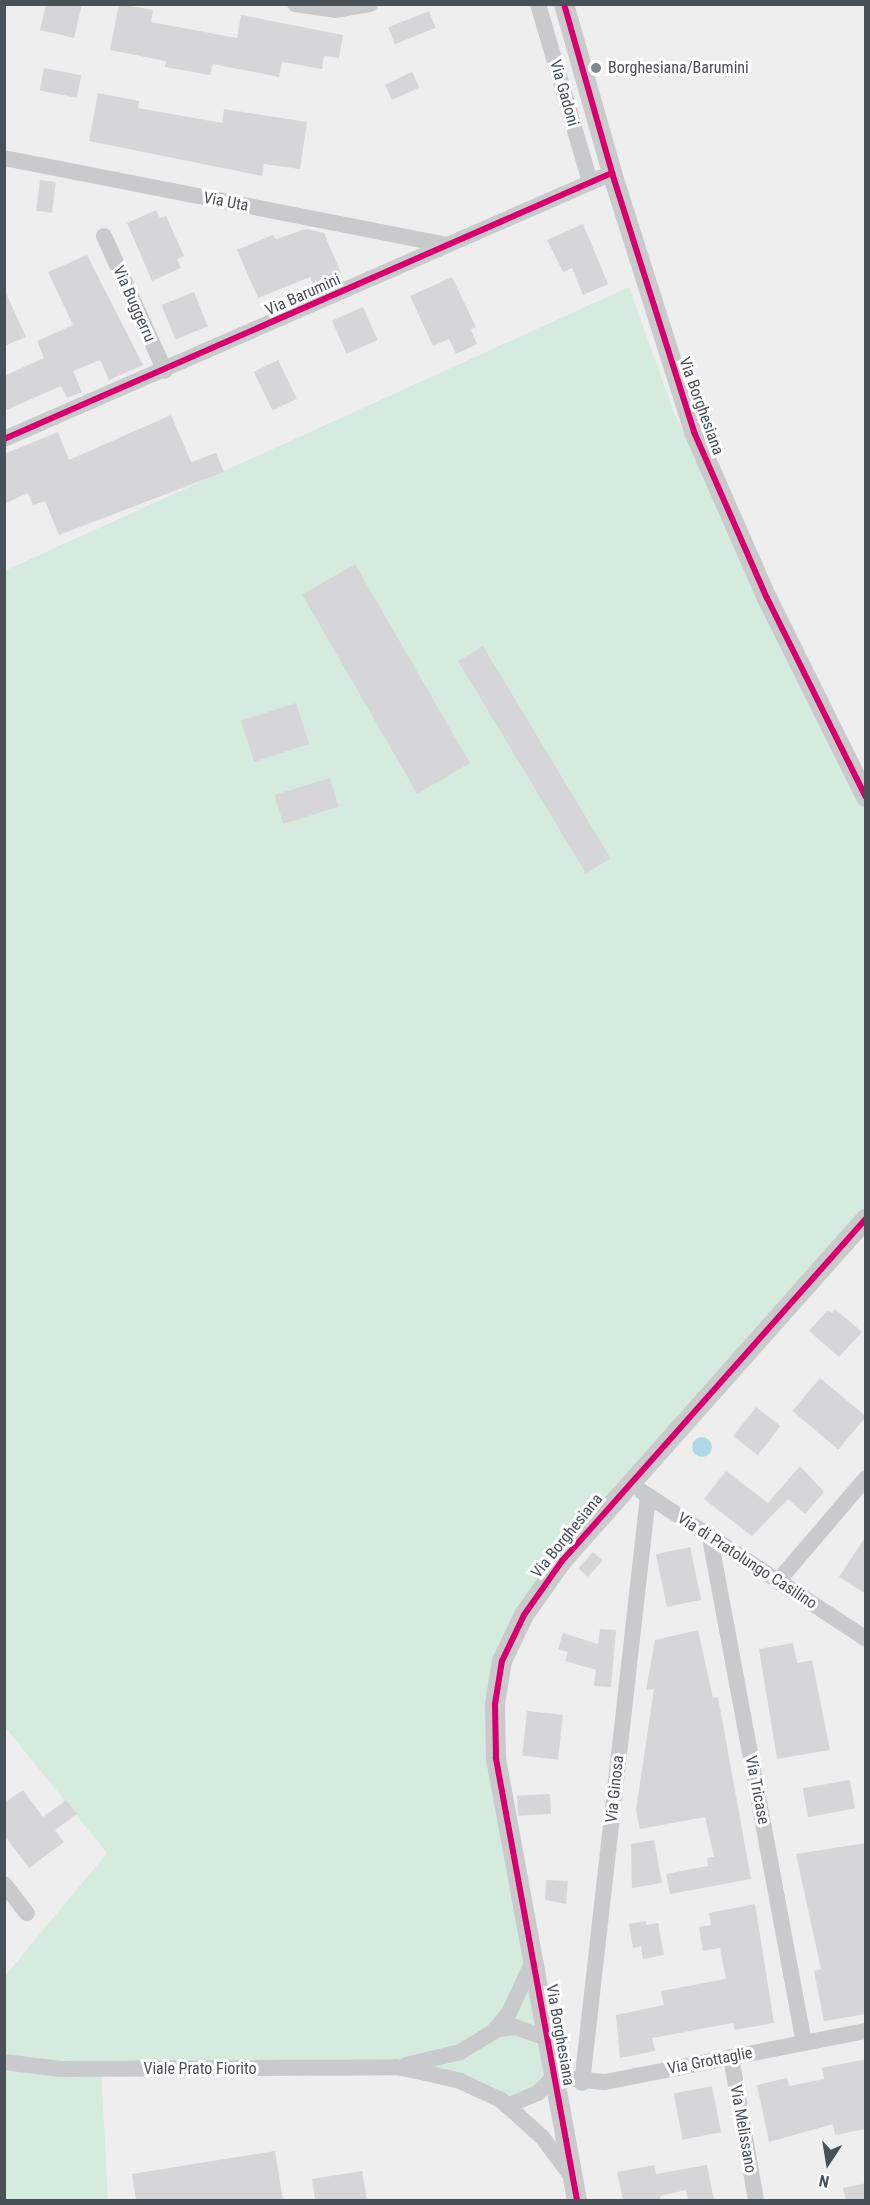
<!DOCTYPE html>
<style>
body{margin:0}
#map{position:relative;width:870px;height:2205px;overflow:hidden;background:#efeeee;font-family:"Roboto Condensed",sans-serif}
div>[style]{position:absolute}
[style*='--x']{left:calc(var(--x)*1px);top:calc(var(--y)*1px);width:calc(var(--w)*1px);rotate:calc(var(--a)*1deg)}
.green>*{inset:0;background:#d5ebde}
.water>*{inset:0;background:#aed8e5}
.round{border-radius:50%}
.building>*{inset:0;background:#d6d6d8;transform-origin:0 0}
.minor>*{height:16px;margin:-8px;padding:0 8px;transform-origin:8px;border-radius:8px;background:#c9cacc}
.tertiary>*{height:20px;margin:-10px;padding:0 10px;transform-origin:10px;border-radius:10px;background:#c9cacc}
.cycleway>*{height:6px;margin:-3px;padding:0 3px;transform-origin:3px;border-radius:3px;background:#d6006c}
.dots>*{width:16px;height:16px;translate:-50% -50%;box-sizing:border-box;border:3px solid #fff;border-radius:50%}
span{translate:-50% -50%;white-space:nowrap;text-align:center;line-height:1.15;-webkit-text-stroke:6px #fff;paint-order:stroke}
.poi-label{font-size:16px;color:#485058}
.left{translate:0 -50%;text-align:left}
.street-label{font-size:16px;color:#485058}
.frame{position:absolute;inset:0;border:6px solid #485058;pointer-events:none}
.north{position:absolute;left:798px;top:2133px;width:60px;height:60px;-webkit-text-stroke:4px #fff;paint-order:stroke;rotate:192deg;font-size:16px;font-weight:700;line-height:24px;text-align:center;color:#485058}
.north::after{content:'';display:block;margin:auto;width:21px;height:27px;background:#485058;clip-path:polygon(50% 0,100% 100%,50% 72%,0 100%)}
</style>
<div id="map">
<div class="green">
<i style="clip-path:polygon(629px 287px,674px 413px,865px 797px,865px 1218px,538px 1594px,495px 1704px,554px 2077px,501px 2100px,396px 2067px,101px 2070px,108px 2200px,5px 2200px,5px 1976px,107px 1853px,5px 1727px,4px 571px)"></i>
</div>
<div class="water">
<i class="round" style="left:692px;top:1437px;width:20px;height:20px"></i>
</div>
<div class="building">
<i style="clip-path:polygon(46px 4px,82px 4px,74px 38px,40px 30px)"></i>
<i style="clip-path:polygon(119px 4px,153px 10px,151px 22px,237px 38px,241px 15px,343px 35px,339px 58px,324px 56px,322px 69px,282px 62px,279px 77px,213px 64px,210px 75px,165px 67px,166px 61px,110px 50px)"></i>
<i style="left:429px;top:11px;width:18px;height:44px;rotate:68deg"></i>
<i style="left:44px;top:68px;width:38px;height:23px;rotate:11deg"></i>
<i style="left:412px;top:72px;width:17px;height:30px;rotate:65deg"></i>
<i style="clip-path:polygon(98px 93px,139px 101px,138px 108px,222px 123px,224px 109px,307px 122px,300px 169px,264px 164px,262px 176px,89px 141px)"></i>
<i style="left:40px;top:180px;width:16px;height:31px;rotate:7deg"></i>
<i style="clip-path:polygon(156px 210px,160px 218px,166px 216px,184px 256px,177px 259px,181px 268px,152px 281px,127px 223px)"></i>
<i style="clip-path:polygon(583px 224px,608px 284px,583px 295px,572px 268px,563px 272px,547px 240px)"></i>
<i style="clip-path:polygon(306px 229px,324px 233px,341px 273px,313px 284px,310px 277px,258px 298px,237px 250px,273px 235px,276px 239px)"></i>
<i style="clip-path:polygon(87px 255px,143px 365px,109px 380px,100px 360px,73px 371px,82px 392px,67px 398px,61px 386px,4px 411px,4px 376px,44px 358px,37px 341px,73px 325px,48px 272px)"></i>
<i style="clip-path:polygon(452px 277px,476px 327px,471px 330px,477px 344px,456px 354px,449px 339px,433px 346px,410px 296px)"></i>
<i style="clip-path:polygon(4px 289px,26px 337px,4px 346px)"></i>
<i style="left:194px;top:292px;width:37px;height:35px;rotate:68deg"></i>
<i style="left:363px;top:307px;width:36px;height:34px;rotate:66deg"></i>
<i style="left:278px;top:360px;width:43px;height:27px;rotate:64deg"></i>
<i style="clip-path:polygon(171px 415px,191px 462px,216px 453px,224px 472px,59px 535px,45px 501px,33px 505px,28px 493px,4px 504px,4px 454px,58px 432px,69px 460px)"></i>
<i style="left:355px;top:564px;width:230px;height:61px;rotate:60deg"></i>
<i style="left:483px;top:646px;width:248px;height:29px;rotate:59deg"></i>
<i style="left:296px;top:703px;width:43px;height:58px;rotate:72deg"></i>
<i style="left:330px;top:778px;width:30px;height:58px;rotate:73deg"></i>
<i style="clip-path:polygon(835px 1309px,862px 1332px,839px 1357px,809px 1331px,828px 1310px,832px 1313px)"></i>
<i style="left:820px;top:1378px;width:60px;height:43px;rotate:40deg"></i>
<i style="left:756px;top:1407px;width:31px;height:37px;rotate:38deg"></i>
<i style="clip-path:polygon(800px 1466px,824px 1492px,805px 1514px,788px 1499px,752px 1536px,704px 1499px,726px 1471px,768px 1503px)"></i>
<i style="clip-path:polygon(866px 1536px,866px 1594px,839px 1577px)"></i>
<i style="left:690px;top:1547px;width:54px;height:35px;rotate:78deg"></i>
<i style="left:593px;top:1552px;width:13px;height:22px;rotate:42deg"></i>
<i style="clip-path:polygon(600px 1629px,616px 1630px,611px 1687px,594px 1686px,596px 1670px,565px 1661px,568px 1652px,558px 1649px,563px 1633px,598px 1644px)"></i>
<i style="clip-path:polygon(698px 1630px,713px 1698px,718px 1697px,751px 1879px,670px 1894px,666px 1874px,708px 1866px,707px 1858px,714px 1857px,705px 1817px,640px 1829px,636px 1810px,654px 1689px,646px 1690px,655px 1640px)"></i>
<i style="clip-path:polygon(793px 1643px,797px 1663px,812px 1660px,830px 1750px,777px 1759px,759px 1649px)"></i>
<i style="left:527px;top:1711px;width:36px;height:45px;rotate:6deg"></i>
<i style="left:850px;top:1780px;width:29px;height:48px;rotate:80deg"></i>
<i style="clip-path:polygon(23px 1790px,43px 1817px,66px 1800px,77px 1814px,55px 1830px,64px 1842px,29px 1868px,4px 1835px,4px 1803px)"></i>
<i style="left:550px;top:1794px;width:20px;height:33px;rotate:87deg"></i>
<i style="clip-path:polygon(654px 1840px,662px 1883px,632px 1888px,631px 1844px)"></i>
<i style="clip-path:polygon(866px 1843px,866px 2014px,824px 2021px,814px 1971px,821px 1969px,796px 1854px)"></i>
<i style="clip-path:polygon(546px 1880px,568px 1881px,566px 1904px,545px 1900px)"></i>
<i style="clip-path:polygon(755px 1904px,774px 2023px,735px 2030px,733px 2023px,652px 2038px,655px 2051px,620px 2058px,616px 2015px,664px 2005px,661px 1991px,726px 1979px,720px 1948px,703px 1951px,699px 1927px,711px 1925px,709px 1913px)"></i>
<i style="clip-path:polygon(646px 1921px,646px 1925px,658px 1923px,664px 1955px,643px 1959px,641px 1946px,633px 1948px,629px 1924px)"></i>
<i style="clip-path:polygon(866px 2059px,866px 2129px,835px 2135px,833px 2124px,769px 2142px,757px 2085px,787px 2078px,789px 2086px,824px 2079px,822px 2068px)"></i>
<i style="left:712px;top:2086px;width:47px;height:39px;rotate:79deg"></i>
<i style="clip-path:polygon(275px 2151px,283px 2200px,136px 2200px,132px 2174px)"></i>
<i style="clip-path:polygon(654px 2165px,656px 2174px,707px 2165px,714px 2200px,688px 2200px,686px 2190px,660px 2196px,661px 2200px,623px 2200px,617px 2172px)"></i>
<i style="clip-path:polygon(362px 2171px,367px 2200px,315px 2200px,312px 2179px)"></i>
<i style="clip-path:polygon(866px 2183px,866px 2200px,846px 2200px,843px 2188px)"></i>
</div>
<div class="minor">
<i style="--x:295;--y:4;--w:40;--a:8.5"></i>
<i style="--x:335;--y:10;--w:36;--a:-10"></i>
<i style="--x:538;--y:4;--w:185;--a:73.7"></i>
<i style="--x:4;--y:158;--w:451;--a:11.1"></i>
<i style="--x:104;--y:236;--w:148;--a:65.7"></i>
<i style="--x:4;--y:439;--w:664;--a:-23.63"></i>
<i style="--x:641;--y:1491;--w:269;--a:33.3"></i>
<i style="--x:710;--y:1538;--w:514;--a:79.46"></i>
<i style="--x:778;--y:1581;--w:135;--a:-49.5"></i>
<i style="--x:4;--y:1884;--w:37;--a:52"></i>
<i style="--x:497;--y:2029;--w:18;--a:-6"></i>
<i style="--x:515;--y:2027;--w:34;--a:19"></i>
<i style="--x:731;--y:2057;--w:145;--a:80.1"></i>
<i style="--x:4;--y:2062;--w:57;--a:7"></i>
<i style="--x:61;--y:2069;--w:335;--a:-0.3"></i>
<i style="--x:396;--y:2067;--w:31;--a:11"></i>
<i style="--x:426;--y:2073;--w:35;--a:13"></i>
<i style="--x:460;--y:2081;--w:45;--a:24.9"></i>
<i style="--x:501;--y:2100;--w:55;--a:42.1"></i>
<i style="--x:542;--y:2137;--w:50;--a:53.1"></i>
<i style="--x:406;--y:2065;--w:56;--a:-13.5"></i>
<i style="--x:460;--y:2052;--w:39;--a:-31"></i>
<i style="--x:493;--y:2032;--w:25;--a:-50"></i>
<i style="--x:509;--y:2013;--w:57;--a:-65.2"></i>
<i style="--x:582;--y:2083;--w:591;--a:-83.58"></i>
<i style="--x:507;--y:2106;--w:34;--a:-23"></i>
<i style="--x:538;--y:2093;--w:23;--a:-45"></i>
<i style="--x:554;--y:2077;--w:51;--a:5.6"></i>
<i style="--x:605;--y:2082;--w:266;--a:-11.1"></i>
</div>
<div class="tertiary">
<i style="--x:564;--y:4;--w:176;--a:74.1"></i>
<i style="--x:612;--y:173;--w:272;--a:72.4"></i>
<i style="--x:694;--y:432;--w:181;--a:66.3"></i>
<i style="--x:767;--y:598;--w:222;--a:63.6"></i>
<i style="--x:577;--y:2200;--w:450;--a:-100.4"></i>
<i style="--x:496;--y:1757;--w:53;--a:-91.1"></i>
<i style="--x:495;--y:1704;--w:44;--a:-80.8"></i>
<i style="--x:502;--y:1661;--w:51;--a:-64.4"></i>
<i style="--x:524;--y:1615;--w:66;--a:-54.9"></i>
<i style="--x:562;--y:1561;--w:458;--a:-48.4"></i>
</div>
<div class="cycleway">
<i style="--x:564;--y:4;--w:176;--a:74.1"></i>
<i style="--x:612;--y:173;--w:272;--a:72.4"></i>
<i style="--x:694;--y:432;--w:181;--a:66.3"></i>
<i style="--x:767;--y:598;--w:222;--a:63.6"></i>
<i style="--x:4;--y:439;--w:664;--a:-23.63"></i>
<i style="--x:577;--y:2200;--w:450;--a:-100.4"></i>
<i style="--x:496;--y:1757;--w:53;--a:-91.1"></i>
<i style="--x:495;--y:1704;--w:44;--a:-80.8"></i>
<i style="--x:502;--y:1661;--w:51;--a:-64.4"></i>
<i style="--x:524;--y:1615;--w:66;--a:-54.9"></i>
<i style="--x:562;--y:1561;--w:458;--a:-48.4"></i>
</div>
<div class="dots">
<i style="left:596px;top:68px;background:#82878c"></i>
</div>
<div class="poi-label">
<span class="left" style="left:608px;top:68px">Borghesiana/Barumini</span>
</div>
<div class="street-label">
<span style="left:564px;top:93px;rotate:74deg">Via Gadoni</span>
<span style="left:226px;top:202px;rotate:11deg">Via Uta</span>
<span style="left:303px;top:295px;rotate:-24deg">Via Barumini</span>
<span style="left:134px;top:304px;rotate:66deg">Via Buggerru</span>
<span style="left:701px;top:406px;rotate:70deg">Via Borghesiana</span>
<span style="left:567px;top:1536px;rotate:-51deg">Via Borghesiana</span>
<span style="left:747px;top:1561px;rotate:33deg">Via di Pratolungo Casilino</span>
<span style="left:615px;top:1789px;rotate:-84deg">Via Ginosa</span>
<span style="left:757px;top:1790px;rotate:79deg">Via Tricase</span>
<span style="left:560px;top:2035px;rotate:80deg">Via Borghesiana</span>
<span style="left:710px;top:2061px;rotate:-11deg">Via Grottaglie</span>
<span style="left:200px;top:2069px">Viale Prato Fiorito</span>
<span style="left:743px;top:2129px;rotate:80deg">Via Melissano</span>
</div>
<div class="frame"></div>
<div class="north">N</div>
</div>
